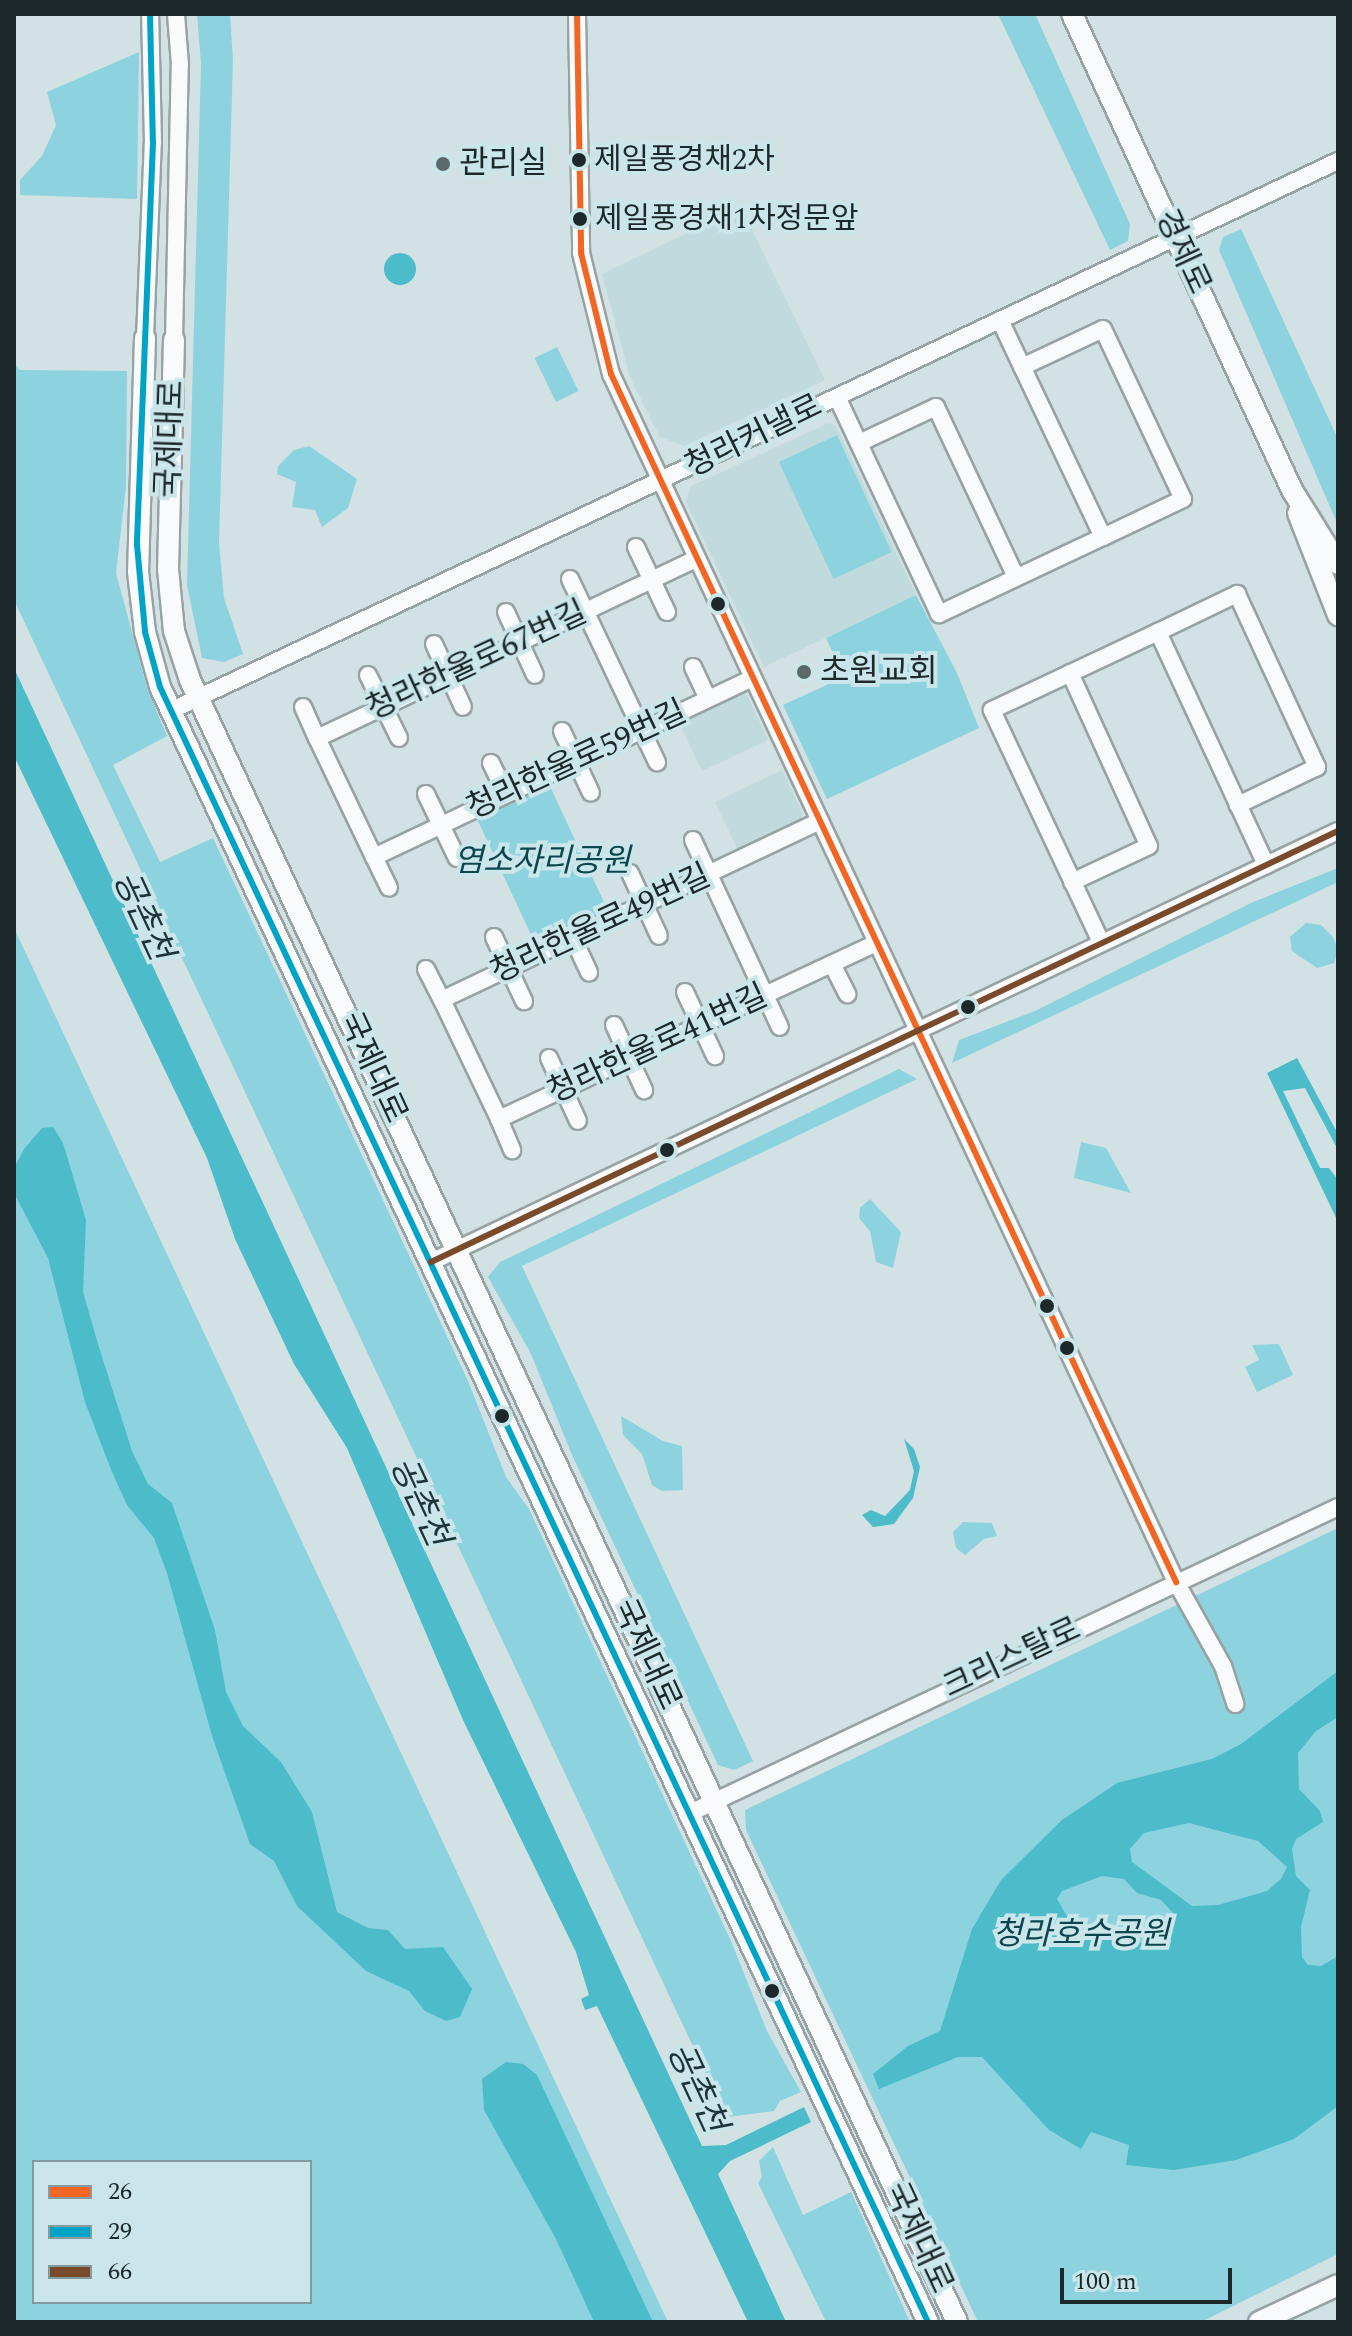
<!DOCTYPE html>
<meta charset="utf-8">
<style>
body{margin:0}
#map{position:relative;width:1352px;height:2336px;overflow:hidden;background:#d2e1e3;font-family:Spectral,"Noto Sans KR",serif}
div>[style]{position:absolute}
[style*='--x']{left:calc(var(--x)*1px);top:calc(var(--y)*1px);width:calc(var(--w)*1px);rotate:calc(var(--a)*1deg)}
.built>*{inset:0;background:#c0dade}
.green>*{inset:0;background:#8dd3df;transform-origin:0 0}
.water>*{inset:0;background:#4cbbca}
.round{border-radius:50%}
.roads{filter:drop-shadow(2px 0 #97a2a4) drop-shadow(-2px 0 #97a2a4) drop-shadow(0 2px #97a2a4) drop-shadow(0 -2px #97a2a4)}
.minor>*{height:16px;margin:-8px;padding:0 8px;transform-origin:8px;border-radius:8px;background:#f8fafb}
.major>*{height:20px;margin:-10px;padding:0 10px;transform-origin:10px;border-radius:10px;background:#f8fafb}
.bus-1>*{height:6px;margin:-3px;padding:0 3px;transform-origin:3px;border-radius:3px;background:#f26522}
.bus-2>*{height:6px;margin:-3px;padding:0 3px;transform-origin:3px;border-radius:3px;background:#01a3c6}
.bus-3>*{height:6px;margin:-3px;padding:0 3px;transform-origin:3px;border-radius:3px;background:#7a4b2a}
.dots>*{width:22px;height:22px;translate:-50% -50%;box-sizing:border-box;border:4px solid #cae6eb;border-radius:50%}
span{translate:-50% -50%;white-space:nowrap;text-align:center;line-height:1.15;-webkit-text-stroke:8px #cae6eb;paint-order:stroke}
.bus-label{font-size:30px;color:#1d282a}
.left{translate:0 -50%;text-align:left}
.poi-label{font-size:32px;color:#1d282a}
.street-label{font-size:32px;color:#1d282a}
.park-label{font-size:32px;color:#0b464f;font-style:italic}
.water-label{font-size:34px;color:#1d3337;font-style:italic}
.frame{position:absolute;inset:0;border:16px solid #1d282a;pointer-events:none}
.legend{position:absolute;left:32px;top:2160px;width:280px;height:144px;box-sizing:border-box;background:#cae6eb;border:2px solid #859a9e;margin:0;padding:10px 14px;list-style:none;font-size:24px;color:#1d282a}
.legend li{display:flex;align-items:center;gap:16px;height:40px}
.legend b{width:40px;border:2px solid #859a9e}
.scale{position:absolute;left:1060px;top:2268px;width:172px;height:36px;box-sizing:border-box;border:4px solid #1d282a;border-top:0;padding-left:10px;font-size:24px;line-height:28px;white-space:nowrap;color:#1d282a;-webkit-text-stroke:6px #cae6eb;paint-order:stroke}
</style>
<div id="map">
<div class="built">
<i style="clip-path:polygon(741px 207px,825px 380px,684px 446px,660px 437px,630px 377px,602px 274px)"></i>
<i style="clip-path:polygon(829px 423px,836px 426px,916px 595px,764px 667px,686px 502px,691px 486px)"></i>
<i style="clip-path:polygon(738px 692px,747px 695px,768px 740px,702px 771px,678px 720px)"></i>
<i style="clip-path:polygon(782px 770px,803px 814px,798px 824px,739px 852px,715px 802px)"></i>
</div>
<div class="green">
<i style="clip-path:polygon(197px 14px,230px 14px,233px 60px,219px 543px,224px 598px,243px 654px,224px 662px,202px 658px,187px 585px,201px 64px)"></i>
<i style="clip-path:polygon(998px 14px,1035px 14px,1130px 224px,1128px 241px,1110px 250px)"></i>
<i style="clip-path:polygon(139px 52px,137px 199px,20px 195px,20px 180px,42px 156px,56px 125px,47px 92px)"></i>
<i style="clip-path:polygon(1241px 229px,1338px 439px,1337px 523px,1219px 250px,1223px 237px)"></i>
<i style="left:557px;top:347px;width:49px;height:25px;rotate:64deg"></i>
<i style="clip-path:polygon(14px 363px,20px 370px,127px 371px,126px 486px,116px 573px,147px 688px,167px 736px,113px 765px,160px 862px,213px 838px,468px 1381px,506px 1477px,529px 1509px,731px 1941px,767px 2031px,801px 2092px,780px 2101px,774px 2111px,727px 2117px,721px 2106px,14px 600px)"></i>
<i style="left:837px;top:435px;width:129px;height:64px;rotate:65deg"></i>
<i style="clip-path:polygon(309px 446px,357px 479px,348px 508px,322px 527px,315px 510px,292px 507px,296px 482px,277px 474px,278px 466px,294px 450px)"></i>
<i style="clip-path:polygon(916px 595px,957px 673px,979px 728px,827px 799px,783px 705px,844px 677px,826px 638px)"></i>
<i style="left:548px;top:782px;width:147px;height:80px;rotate:65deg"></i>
<i style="clip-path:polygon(1338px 868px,1338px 882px,952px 1063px,959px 1040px,1035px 1011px,1251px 903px)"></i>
<i style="clip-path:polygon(1306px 923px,1321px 925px,1333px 937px,1338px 950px,1334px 963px,1317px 968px,1292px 951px,1290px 937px)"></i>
<i style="clip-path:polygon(evenodd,14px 928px,668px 2322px,14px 2322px,14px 928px,34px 2162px,310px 2162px,310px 2302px,34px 2302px,34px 2162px)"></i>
<i style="clip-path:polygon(899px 1069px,917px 1079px,522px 1266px,753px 1761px,734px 1770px,718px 1765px,572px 1455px,531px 1354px,488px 1277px,500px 1262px)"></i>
<i style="clip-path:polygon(1081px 1142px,1106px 1148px,1131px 1193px,1074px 1178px)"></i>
<i style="clip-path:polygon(870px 1199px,901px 1232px,893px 1268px,876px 1262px,870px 1231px,859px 1218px,860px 1208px)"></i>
<i style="clip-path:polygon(1279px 1344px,1293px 1375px,1257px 1392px,1245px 1367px,1259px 1360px,1252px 1345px)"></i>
<i style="clip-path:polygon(621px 1416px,663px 1441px,682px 1446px,683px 1490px,662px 1491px,652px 1485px,642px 1454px,623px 1435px)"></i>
<i style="clip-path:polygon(963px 1522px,992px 1523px,997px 1536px,984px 1539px,965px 1555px,956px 1548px,953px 1532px)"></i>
<i style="clip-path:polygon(1338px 1528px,1338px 2254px,1201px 2322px,978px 2322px,746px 1830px,745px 1810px)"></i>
<i style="clip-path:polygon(773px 2147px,803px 2215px,851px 2192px,910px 2322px,826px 2322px,758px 2183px,762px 2177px,759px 2161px)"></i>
</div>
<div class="water">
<i class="round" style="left:384px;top:253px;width:32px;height:32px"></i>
<i style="clip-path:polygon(14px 668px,702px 2146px,726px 2145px,804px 2107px,811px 2122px,730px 2161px,718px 2174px,786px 2322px,748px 2322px,597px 2006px,585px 2010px,581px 1999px,589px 1995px,576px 1952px,463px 1720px,347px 1448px,294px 1364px,235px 1239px,207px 1158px,14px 756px)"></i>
<i style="clip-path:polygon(1297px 1058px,1338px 1134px,1338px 1150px,1305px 1088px,1283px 1091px,1320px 1168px,1329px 1168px,1338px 1180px,1338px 1222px,1267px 1073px)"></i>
<i style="clip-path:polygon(53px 1127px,63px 1143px,86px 1220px,83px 1292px,98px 1344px,132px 1451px,148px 1484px,172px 1503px,215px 1630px,226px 1692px,243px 1726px,281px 1762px,312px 1812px,337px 1912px,368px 1928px,388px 1930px,405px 1949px,443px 1947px,472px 1989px,460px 2017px,446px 2021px,425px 2011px,409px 1991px,366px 1971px,297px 1906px,274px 1861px,250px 1844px,212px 1736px,167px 1573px,154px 1538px,127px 1505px,112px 1472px,85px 1402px,48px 1258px,14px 1193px,14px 1168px,24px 1149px,42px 1128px)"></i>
<i style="clip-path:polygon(904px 1439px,914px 1449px,920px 1467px,913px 1498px,894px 1524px,873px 1527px,862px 1515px,871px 1510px,885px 1516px,910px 1490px,914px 1471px)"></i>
<i style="clip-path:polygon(evenodd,1338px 1671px,1338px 1717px,1316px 1731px,1298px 1753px,1299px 1789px,1320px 1811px,1323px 1822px,1296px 1839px,1292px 1849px,1296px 1876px,1310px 1890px,1301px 1927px,1302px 1957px,1308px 1965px,1321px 1966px,1338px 1956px,1338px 2106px,1294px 2139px,1236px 2160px,1174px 2170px,1126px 2165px,1129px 2145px,1091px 2132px,1081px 2149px,1049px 2130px,982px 2057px,958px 2057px,879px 2089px,873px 2074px,908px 2046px,940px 2031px,972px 1929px,1001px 1880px,1062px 1820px,1117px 1783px,1212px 1759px,1241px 1744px,1338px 1671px,1189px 1823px,1258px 1841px,1287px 1867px,1281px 1879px,1267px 1891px,1218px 1905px,1192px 1906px,1132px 1862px,1130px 1849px,1144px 1833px,1189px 1823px,1338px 1671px,1102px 1876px,1124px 1879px,1137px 1893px,1161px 1900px,1173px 1913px,1169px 1931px,1147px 1944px,1075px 1930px,1057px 1899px,1062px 1891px,1102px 1876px)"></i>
<i style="clip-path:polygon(506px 2062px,523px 2064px,537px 2075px,653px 2322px,594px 2322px,556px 2239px,484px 2110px,482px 2079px)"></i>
</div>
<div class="roads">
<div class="minor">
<i style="--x:577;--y:14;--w:239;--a:89"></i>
<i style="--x:581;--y:253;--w:125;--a:76.1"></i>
<i style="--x:611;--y:374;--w:1334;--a:64.93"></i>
<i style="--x:1176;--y:1582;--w:96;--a:60.8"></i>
<i style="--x:1223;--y:1666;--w:40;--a:72"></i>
<i style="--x:145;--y:338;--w:196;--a:-87.7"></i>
<i style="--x:153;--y:142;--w:128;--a:-91.3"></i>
<i style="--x:174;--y:340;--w:275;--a:-88.8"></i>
<i style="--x:180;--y:65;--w:51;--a:-94.5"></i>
<i style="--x:1022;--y:367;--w:89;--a:-25.1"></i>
<i style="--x:1103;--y:329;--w:188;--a:64.8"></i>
<i style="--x:1183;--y:499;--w:89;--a:154.6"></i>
<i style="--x:837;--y:397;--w:240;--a:64.8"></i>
<i style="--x:939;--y:614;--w:181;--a:-25.2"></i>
<i style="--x:1103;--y:537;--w:240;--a:-115.4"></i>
<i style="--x:859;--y:443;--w:85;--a:-25.1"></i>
<i style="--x:936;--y:407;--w:188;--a:64.8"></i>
<i style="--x:636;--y:547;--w:72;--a:64.5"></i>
<i style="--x:696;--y:559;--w:419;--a:154.7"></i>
<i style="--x:317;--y:738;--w:132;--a:64.4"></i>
<i style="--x:374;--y:857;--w:418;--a:-25.3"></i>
<i style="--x:570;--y:579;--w:203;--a:64.6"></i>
<i style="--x:506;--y:612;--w:69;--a:65.3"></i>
<i style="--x:1158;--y:632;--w:88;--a:-25.7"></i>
<i style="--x:1237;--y:594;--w:191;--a:65.2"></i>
<i style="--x:1317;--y:767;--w:88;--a:154.3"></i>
<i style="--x:434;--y:644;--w:69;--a:65.3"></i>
<i style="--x:693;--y:667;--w:35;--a:65"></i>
<i style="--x:1070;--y:673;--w:190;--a:65.5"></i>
<i style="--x:1149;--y:846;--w:85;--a:154.9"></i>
<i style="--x:368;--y:675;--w:70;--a:63.8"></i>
<i style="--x:303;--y:707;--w:34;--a:66"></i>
<i style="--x:170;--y:711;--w:1291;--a:-25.22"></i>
<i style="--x:562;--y:731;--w:68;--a:64.9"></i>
<i style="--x:491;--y:763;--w:34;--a:64"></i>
<i style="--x:426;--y:794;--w:71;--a:64.2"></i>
<i style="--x:820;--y:821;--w:418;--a:154.7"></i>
<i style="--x:442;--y:1000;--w:132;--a:64.4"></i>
<i style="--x:499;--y:1119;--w:417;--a:-25"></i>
<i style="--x:693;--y:840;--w:206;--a:65.1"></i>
<i style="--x:374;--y:857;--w:34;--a:64"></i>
<i style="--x:630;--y:873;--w:69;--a:65.3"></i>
<i style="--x:494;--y:937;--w:71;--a:64.9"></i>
<i style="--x:573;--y:938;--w:38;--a:65"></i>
<i style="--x:1101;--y:942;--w:256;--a:-115.2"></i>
<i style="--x:992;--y:710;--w:183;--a:-25.2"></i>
<i style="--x:1158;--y:632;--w:257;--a:65.1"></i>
<i style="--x:832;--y:964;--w:34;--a:63"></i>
<i style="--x:426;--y:969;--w:35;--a:63"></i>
<i style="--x:685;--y:992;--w:71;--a:64.9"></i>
<i style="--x:614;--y:1025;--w:72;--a:65.2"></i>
<i style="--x:549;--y:1058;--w:69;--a:65.3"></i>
<i style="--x:499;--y:1119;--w:34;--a:67"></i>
<i style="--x:431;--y:1262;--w:1004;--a:-25.42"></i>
<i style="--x:688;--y:1814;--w:719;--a:-25.28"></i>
</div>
<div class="major">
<i style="--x:1072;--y:14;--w:524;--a:65.19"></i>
<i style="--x:1292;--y:490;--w:87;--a:58.1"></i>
<i style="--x:145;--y:338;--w:234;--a:91.7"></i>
<i style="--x:138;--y:572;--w:60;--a:83.3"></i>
<i style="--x:145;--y:632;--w:57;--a:74.7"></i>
<i style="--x:160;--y:687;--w:1806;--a:64.84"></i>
<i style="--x:174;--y:340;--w:229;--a:91.5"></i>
<i style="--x:168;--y:569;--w:62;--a:84.5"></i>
<i style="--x:174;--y:631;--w:52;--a:71.9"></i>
<i style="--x:190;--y:680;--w:1812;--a:64.96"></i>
<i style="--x:1298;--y:513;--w:110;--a:68.6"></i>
<i style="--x:1259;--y:2322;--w:87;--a:-25.1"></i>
</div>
</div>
<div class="bus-1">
<i style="--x:577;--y:14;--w:239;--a:89"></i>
<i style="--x:581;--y:253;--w:125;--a:76.1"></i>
<i style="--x:611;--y:374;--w:1334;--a:64.93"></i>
</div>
<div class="bus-2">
<i style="--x:150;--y:14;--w:128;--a:88.7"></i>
<i style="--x:153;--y:142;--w:403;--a:92.3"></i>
<i style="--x:137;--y:545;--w:87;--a:84.7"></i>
<i style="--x:145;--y:632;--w:57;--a:74.7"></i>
<i style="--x:160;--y:687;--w:1806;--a:64.84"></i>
</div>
<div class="bus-3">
<i style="--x:431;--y:1262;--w:1004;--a:-25.42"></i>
</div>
<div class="dots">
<i style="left:579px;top:160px;background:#1d282a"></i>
<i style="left:443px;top:164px;background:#5c696b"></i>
<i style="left:580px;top:219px;background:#1d282a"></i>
<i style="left:718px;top:604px;background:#1d282a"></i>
<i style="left:804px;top:672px;background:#5c696b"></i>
<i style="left:968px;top:1007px;background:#1d282a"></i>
<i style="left:667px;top:1150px;background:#1d282a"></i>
<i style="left:1047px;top:1306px;background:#1d282a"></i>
<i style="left:1067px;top:1348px;background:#1d282a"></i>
<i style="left:502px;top:1416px;background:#1d282a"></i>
<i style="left:772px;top:1991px;background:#1d282a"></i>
</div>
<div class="bus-label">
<span class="left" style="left:594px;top:160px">제일풍경채2차</span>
<span class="left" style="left:595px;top:219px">제일풍경채1차정문앞</span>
</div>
<div class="poi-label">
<span class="left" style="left:459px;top:164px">관리실</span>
<span class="left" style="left:820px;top:672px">초원교회</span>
</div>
<div class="street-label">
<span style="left:1182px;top:252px;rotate:65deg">경제로</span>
<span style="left:754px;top:437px;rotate:-26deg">청라커낼로</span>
<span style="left:171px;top:439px;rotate:-88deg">국제대로</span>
<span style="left:477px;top:662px;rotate:-25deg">청라한울로67번길</span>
<span style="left:577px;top:761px;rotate:-25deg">청라한울로59번길</span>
<span style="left:601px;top:925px;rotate:-25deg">청라한울로49번길</span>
<span style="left:658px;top:1045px;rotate:-25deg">청라한울로41번길</span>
<span style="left:372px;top:1068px;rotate:65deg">국제대로</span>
<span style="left:646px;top:1655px;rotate:65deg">국제대로</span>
<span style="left:1012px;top:1659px;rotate:-25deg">크리스탈로</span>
<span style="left:918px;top:2238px;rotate:65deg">국제대로</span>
</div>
<div class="park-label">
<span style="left:542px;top:862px">염소자리공원</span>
<span style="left:1081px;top:1935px">청라호수공원</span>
</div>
<div class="water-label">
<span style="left:142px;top:916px;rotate:65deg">공촌천</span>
<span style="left:419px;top:1502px;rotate:65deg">공촌천</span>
<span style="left:696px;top:2088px;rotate:65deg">공촌천</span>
</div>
<div class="frame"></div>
<ul class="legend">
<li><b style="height:10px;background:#f26522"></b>26</li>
<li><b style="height:10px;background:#01a3c6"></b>29</li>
<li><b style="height:10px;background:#7a4b2a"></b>66</li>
</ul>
<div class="scale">100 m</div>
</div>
